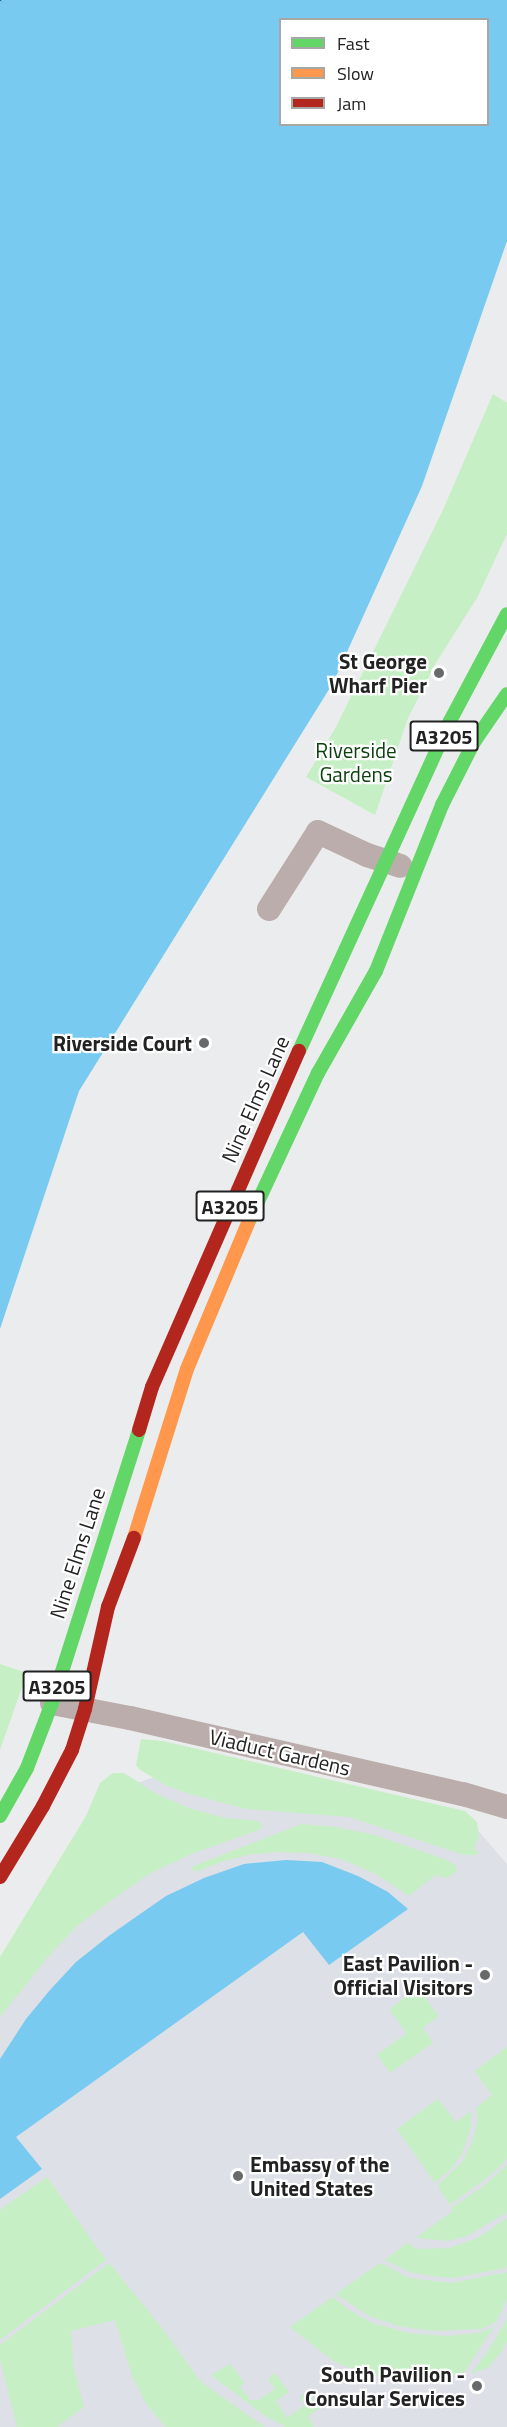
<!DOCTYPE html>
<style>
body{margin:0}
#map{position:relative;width:507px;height:2427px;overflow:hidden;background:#ebeced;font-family:"Titillium Web",sans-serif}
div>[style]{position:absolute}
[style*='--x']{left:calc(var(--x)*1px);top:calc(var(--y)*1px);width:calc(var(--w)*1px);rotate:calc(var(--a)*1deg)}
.built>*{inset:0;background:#dde0e6}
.green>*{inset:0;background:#c7efc5}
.water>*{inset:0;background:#78caf1}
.ferry>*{height:1.5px;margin-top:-0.75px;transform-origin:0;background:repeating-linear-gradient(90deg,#24536a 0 8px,transparent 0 14px)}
.street>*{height:24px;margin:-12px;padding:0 12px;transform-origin:12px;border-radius:12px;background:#bbadac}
.fast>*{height:14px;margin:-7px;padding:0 7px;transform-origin:7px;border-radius:7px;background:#63d668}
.slow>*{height:14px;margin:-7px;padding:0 7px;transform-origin:7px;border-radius:7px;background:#ff974d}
.jam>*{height:14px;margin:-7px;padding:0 7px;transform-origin:7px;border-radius:7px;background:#b3261e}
.dots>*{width:16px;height:16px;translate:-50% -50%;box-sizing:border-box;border:3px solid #fff;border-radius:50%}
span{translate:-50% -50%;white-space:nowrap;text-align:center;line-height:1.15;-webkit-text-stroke:4.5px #fff;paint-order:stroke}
.shield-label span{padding:2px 4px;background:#fff;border:2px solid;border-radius:4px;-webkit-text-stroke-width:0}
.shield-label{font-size:20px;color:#222223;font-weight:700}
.poi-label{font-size:21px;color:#222223;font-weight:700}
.right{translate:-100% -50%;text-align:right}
.left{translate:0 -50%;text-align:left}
.park-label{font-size:21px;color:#0b3f0c}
.street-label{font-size:21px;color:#222223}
.legend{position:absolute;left:279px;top:18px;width:210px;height:108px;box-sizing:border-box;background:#fff;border:2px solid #a7a7a7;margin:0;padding:8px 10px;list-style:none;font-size:18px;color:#222223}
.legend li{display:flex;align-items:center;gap:12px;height:30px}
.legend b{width:30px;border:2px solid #a7a7a7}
</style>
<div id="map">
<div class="built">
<i style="clip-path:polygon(202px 1761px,470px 1821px,507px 1864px,507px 2427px,0 2427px,0 2002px,134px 1784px)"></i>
</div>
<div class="green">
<i style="clip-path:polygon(493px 394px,507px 403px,507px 534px,477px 598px,437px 661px,408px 718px,375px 815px,306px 777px,336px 727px,442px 512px)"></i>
<i style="clip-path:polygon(0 1664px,27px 1673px,0 1750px)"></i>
<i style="clip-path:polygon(141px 1739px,163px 1741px,465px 1811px,477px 1822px,479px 1837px,473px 1849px,478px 1851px,476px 1855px,464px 1855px,349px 1817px,246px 1809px,190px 1794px,167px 1786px,139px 1769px,136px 1765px)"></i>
<i style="clip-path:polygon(113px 1773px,124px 1773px,157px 1794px,189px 1808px,225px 1818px,258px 1821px,263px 1826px,259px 1830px,194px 1853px,151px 1873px,123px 1892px,78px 1925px,48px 1957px,0 2017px,0 1957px,86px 1816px,100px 1783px)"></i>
<i style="clip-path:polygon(302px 1824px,337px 1827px,375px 1835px,447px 1860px,456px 1866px,456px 1872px,447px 1878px,436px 1875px,409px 1896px,376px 1874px,341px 1859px,308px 1853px,274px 1852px,248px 1855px,224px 1861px,195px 1872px,191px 1867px)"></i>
<i style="clip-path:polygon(417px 1988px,439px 2016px,423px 2028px,433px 2043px,390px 2073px,377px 2055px,407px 2033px,389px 2010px)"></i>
<i style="clip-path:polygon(507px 2047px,507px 2159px,493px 2173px,450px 2205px,437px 2186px,462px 2162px,473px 2140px,478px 2118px,476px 2108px,492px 2095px,475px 2071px)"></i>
<i style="clip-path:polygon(438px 2099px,456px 2122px,471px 2111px,471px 2127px,462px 2154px,450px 2170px,435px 2183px,397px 2129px)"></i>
<i style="clip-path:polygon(507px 2165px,507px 2212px,504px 2214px,467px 2236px,448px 2241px,416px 2238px,453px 2211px,451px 2208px,481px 2188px)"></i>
<i style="clip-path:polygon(47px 2177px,106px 2260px,0 2340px,0 2210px)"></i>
<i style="clip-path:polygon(507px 2218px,507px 2267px,501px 2269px,454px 2278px,431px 2276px,410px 2272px,385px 2260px,407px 2243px,417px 2249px,449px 2248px,478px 2238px)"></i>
<i style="clip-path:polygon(109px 2263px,159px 2324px,200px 2381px,265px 2427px,167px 2427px,163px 2424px,147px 2405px,132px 2376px,115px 2320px,71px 2331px,74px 2369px,84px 2407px,57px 2427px,17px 2427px,0 2359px,0 2345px)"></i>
<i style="clip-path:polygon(380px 2263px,409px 2278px,452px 2283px,507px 2272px,507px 2299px,496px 2322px,481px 2329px,432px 2331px,398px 2326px,369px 2316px,336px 2294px)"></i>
<i style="clip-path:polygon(333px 2297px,349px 2310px,373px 2323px,409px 2333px,445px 2336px,478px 2333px,493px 2327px,464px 2373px,421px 2381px,390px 2379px,365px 2373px,335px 2362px,290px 2327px)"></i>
<i style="clip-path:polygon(507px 2319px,507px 2340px,501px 2352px,488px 2368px,471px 2373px,487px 2353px)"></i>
<i style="clip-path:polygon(231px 2364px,244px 2383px,240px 2387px,250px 2400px,259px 2400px,275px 2389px,268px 2379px,275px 2373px,289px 2392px,276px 2401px,287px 2418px,305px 2405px,300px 2397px,307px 2392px,320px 2408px,308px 2416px,314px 2427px,286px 2427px,267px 2417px,211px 2375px)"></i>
</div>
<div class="water">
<i style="clip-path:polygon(evenodd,0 0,507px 0,507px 241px,422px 486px,333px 683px,79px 1091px,0 1329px,0 0,280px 20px,488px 20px,488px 124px,280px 124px,280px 20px)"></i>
<i style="clip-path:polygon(286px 1860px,322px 1862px,358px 1876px,388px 1892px,408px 1909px,329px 1965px,303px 1932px,16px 2137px,42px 2169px,0 2199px,0 2059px,26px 2019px,50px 1990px,76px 1962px,110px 1935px,166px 1896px,204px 1878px,244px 1864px)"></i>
</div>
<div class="ferry">
<i style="--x:0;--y:1;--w:1;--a:-45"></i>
</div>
<div class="street">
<i style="--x:269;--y:909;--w:91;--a:-57.5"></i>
<i style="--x:318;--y:832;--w:54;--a:25.1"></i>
<i style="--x:367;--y:855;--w:35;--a:18"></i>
<i style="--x:52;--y:1703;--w:79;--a:10.9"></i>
<i style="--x:130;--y:1718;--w:342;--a:12.9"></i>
<i style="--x:463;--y:1794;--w:46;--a:16.5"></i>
</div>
<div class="fast">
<i style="--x:299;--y:1051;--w:363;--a:-65.4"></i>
<i style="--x:450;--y:721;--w:121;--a:-62"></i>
<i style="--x:248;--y:1223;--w:166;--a:-65"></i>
<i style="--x:318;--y:1073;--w:117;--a:-60.4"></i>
<i style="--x:376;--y:971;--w:179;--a:-68.3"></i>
<i style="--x:442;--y:805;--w:71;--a:-63.1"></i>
<i style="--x:474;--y:742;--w:58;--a:-55.5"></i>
<i style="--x:0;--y:1816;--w:55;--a:-60.6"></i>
<i style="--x:27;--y:1768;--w:70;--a:-69"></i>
<i style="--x:52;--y:1703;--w:287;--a:-72.3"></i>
</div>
<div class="slow">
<i style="--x:134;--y:1538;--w:177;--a:-72.6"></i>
<i style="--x:187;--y:1369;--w:158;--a:-67.3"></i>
</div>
<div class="jam">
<i style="--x:139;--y:1430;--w:45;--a:-73.2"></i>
<i style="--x:152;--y:1387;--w:367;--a:-66.4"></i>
<i style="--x:0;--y:1877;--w:83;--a:-58.8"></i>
<i style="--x:43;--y:1806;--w:63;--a:-62.6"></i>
<i style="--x:72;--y:1750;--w:43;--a:-72.4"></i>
<i style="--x:85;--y:1709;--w:105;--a:-77.3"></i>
<i style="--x:108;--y:1607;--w:74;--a:-69.4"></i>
</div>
<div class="dots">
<i style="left:439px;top:673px;background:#68696a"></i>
<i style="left:204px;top:1043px;background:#68696a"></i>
<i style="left:485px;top:1975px;background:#68696a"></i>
<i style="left:238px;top:2176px;background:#68696a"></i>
<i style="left:477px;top:2386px;background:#68696a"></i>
</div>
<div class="shield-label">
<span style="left:444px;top:736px">A3205</span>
<span style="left:230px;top:1206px">A3205</span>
<span style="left:57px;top:1686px">A3205</span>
</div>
<div class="poi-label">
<span class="right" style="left:427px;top:673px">St George<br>Wharf Pier</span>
<span class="right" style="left:192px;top:1043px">Riverside Court</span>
<span class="right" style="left:473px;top:1975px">East Pavilion -<br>Official Visitors</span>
<span class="left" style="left:250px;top:2176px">Embassy of the<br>United States</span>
<span class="right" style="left:465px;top:2386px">South Pavilion -<br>Consular Services</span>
</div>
<div class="park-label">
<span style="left:356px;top:762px">Riverside<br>Gardens</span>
</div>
<div class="street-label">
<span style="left:255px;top:1099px;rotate:-66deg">Nine Elms Lane</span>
<span style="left:77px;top:1553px;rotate:-72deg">Nine Elms Lane</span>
<span style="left:280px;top:1752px;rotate:13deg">Viaduct Gardens</span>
</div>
<ul class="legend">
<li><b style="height:8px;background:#63d668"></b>Fast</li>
<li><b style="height:8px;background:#ff974d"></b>Slow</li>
<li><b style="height:8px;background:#b3261e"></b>Jam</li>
</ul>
</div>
